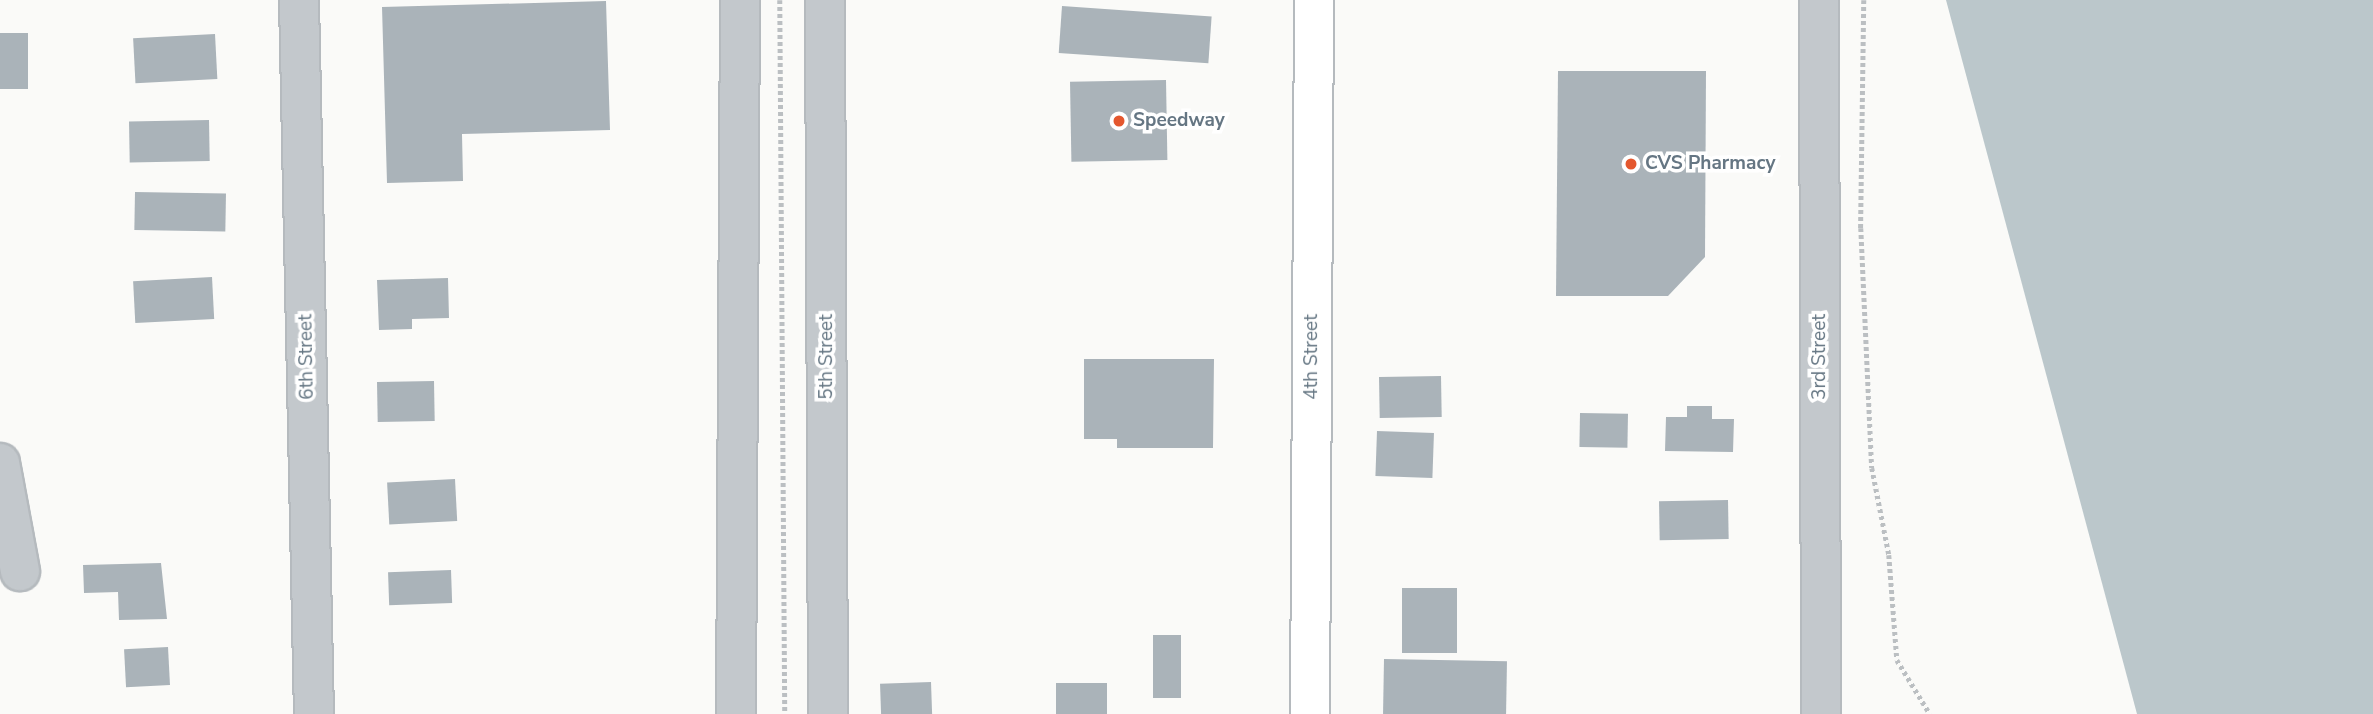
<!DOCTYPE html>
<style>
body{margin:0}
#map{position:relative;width:2373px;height:714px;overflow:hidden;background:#fafaf8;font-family:"Nunito Sans",sans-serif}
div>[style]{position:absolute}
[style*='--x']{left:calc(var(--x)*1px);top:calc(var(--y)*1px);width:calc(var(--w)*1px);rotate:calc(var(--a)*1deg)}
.water>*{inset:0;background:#bbc7cb}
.building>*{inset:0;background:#aab3b9;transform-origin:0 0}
.path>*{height:4.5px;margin-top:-2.25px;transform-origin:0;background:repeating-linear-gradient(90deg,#bbbfc2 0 3.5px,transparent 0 7px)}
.roads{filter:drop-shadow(2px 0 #b5babe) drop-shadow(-2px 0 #b5babe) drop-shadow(0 2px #b5babe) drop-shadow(0 -2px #b5babe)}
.minor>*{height:38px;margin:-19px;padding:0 19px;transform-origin:19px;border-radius:19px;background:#c3c8cc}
.major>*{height:38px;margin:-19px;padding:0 19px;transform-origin:19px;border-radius:19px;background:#fff}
.dots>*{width:19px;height:19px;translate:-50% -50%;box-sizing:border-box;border:4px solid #fff;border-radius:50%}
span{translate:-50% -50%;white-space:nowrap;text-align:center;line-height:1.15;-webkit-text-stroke:7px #fff;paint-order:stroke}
.poi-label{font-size:19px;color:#657683;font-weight:700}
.left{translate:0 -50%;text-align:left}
.street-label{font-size:19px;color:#657683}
</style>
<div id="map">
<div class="water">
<i style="clip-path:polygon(1946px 0,2373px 0,2373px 714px,2137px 714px)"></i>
</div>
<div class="building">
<i style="clip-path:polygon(606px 1px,610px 130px,462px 134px,463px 181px,387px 183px,382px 7px)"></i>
<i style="left:1062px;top:6px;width:150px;height:47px;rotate:4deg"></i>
<i style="left:0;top:33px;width:28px;height:56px"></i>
<i style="left:215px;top:34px;width:45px;height:82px;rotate:87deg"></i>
<i style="clip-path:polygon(1558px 71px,1706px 71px,1705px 257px,1668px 296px,1556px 296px)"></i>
<i style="left:1166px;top:80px;width:80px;height:96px;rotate:89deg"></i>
<i style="left:209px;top:120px;width:41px;height:80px;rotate:89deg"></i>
<i style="left:135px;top:192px;width:91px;height:38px;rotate:1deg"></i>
<i style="left:212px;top:277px;width:42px;height:79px;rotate:87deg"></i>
<i style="clip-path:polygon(448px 278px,449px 318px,412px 319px,412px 329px,379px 330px,377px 280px)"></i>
<i style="clip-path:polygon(1084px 359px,1214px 359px,1213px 448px,1117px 448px,1117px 439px,1084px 439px)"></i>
<i style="left:1441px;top:376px;width:41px;height:62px;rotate:89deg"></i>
<i style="left:434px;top:381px;width:40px;height:57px;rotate:89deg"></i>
<i style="clip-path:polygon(1687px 406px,1712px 406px,1712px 419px,1734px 419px,1733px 452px,1665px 451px,1666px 417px,1687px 417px)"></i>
<i style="left:1580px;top:413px;width:48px;height:34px;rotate:1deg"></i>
<i style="left:1377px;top:431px;width:57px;height:45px;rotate:2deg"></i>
<i style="left:455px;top:479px;width:42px;height:68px;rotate:87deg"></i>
<i style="left:1728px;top:500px;width:39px;height:69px;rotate:89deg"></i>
<i style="clip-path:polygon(161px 563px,167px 619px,119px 620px,118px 592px,84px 593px,83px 565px)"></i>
<i style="left:451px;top:570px;width:33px;height:63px;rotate:88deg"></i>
<i style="left:1457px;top:588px;width:65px;height:55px;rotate:90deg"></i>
<i style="left:1153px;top:635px;width:28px;height:63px"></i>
<i style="left:168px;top:647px;width:38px;height:44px;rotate:87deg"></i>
<i style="left:1384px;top:659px;width:123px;height:55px;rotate:1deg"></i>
<i style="left:931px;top:682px;width:32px;height:51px;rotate:88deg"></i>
<i style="left:1107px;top:683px;width:31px;height:51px;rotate:90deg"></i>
</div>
<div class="path">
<i style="--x:780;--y:0;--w:714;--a:89.6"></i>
<i style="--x:1864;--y:0;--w:228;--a:90.8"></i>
<i style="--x:1861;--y:228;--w:240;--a:87.4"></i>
<i style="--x:1872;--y:468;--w:89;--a:78.9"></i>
<i style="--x:1889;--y:555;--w:105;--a:85.6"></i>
<i style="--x:1897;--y:660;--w:63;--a:58.6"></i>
</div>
<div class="roads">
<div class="minor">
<i style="--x:299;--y:0;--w:714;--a:88.8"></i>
<i style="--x:825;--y:0;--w:714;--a:89.76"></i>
<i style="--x:1819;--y:0;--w:714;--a:89.84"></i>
<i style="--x:0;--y:463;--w:110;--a:79.5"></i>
<i style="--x:736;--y:714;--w:714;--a:-89.68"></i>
</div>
<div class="major">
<i style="--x:1310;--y:714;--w:714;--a:-89.68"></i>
</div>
</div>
<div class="dots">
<i style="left:1119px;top:121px;background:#e4572e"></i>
<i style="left:1631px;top:164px;background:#e4572e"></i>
</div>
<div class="poi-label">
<span class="left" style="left:1133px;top:121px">Speedway</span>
<span class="left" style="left:1645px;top:164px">CVS Pharmacy</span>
</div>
<div class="street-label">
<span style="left:307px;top:357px;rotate:-91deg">6th Street</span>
<span style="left:827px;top:357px;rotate:-90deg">5th Street</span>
<span style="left:1312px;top:357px;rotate:-90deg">4th Street</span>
<span style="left:1820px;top:357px;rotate:-90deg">3rd Street</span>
</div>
</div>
